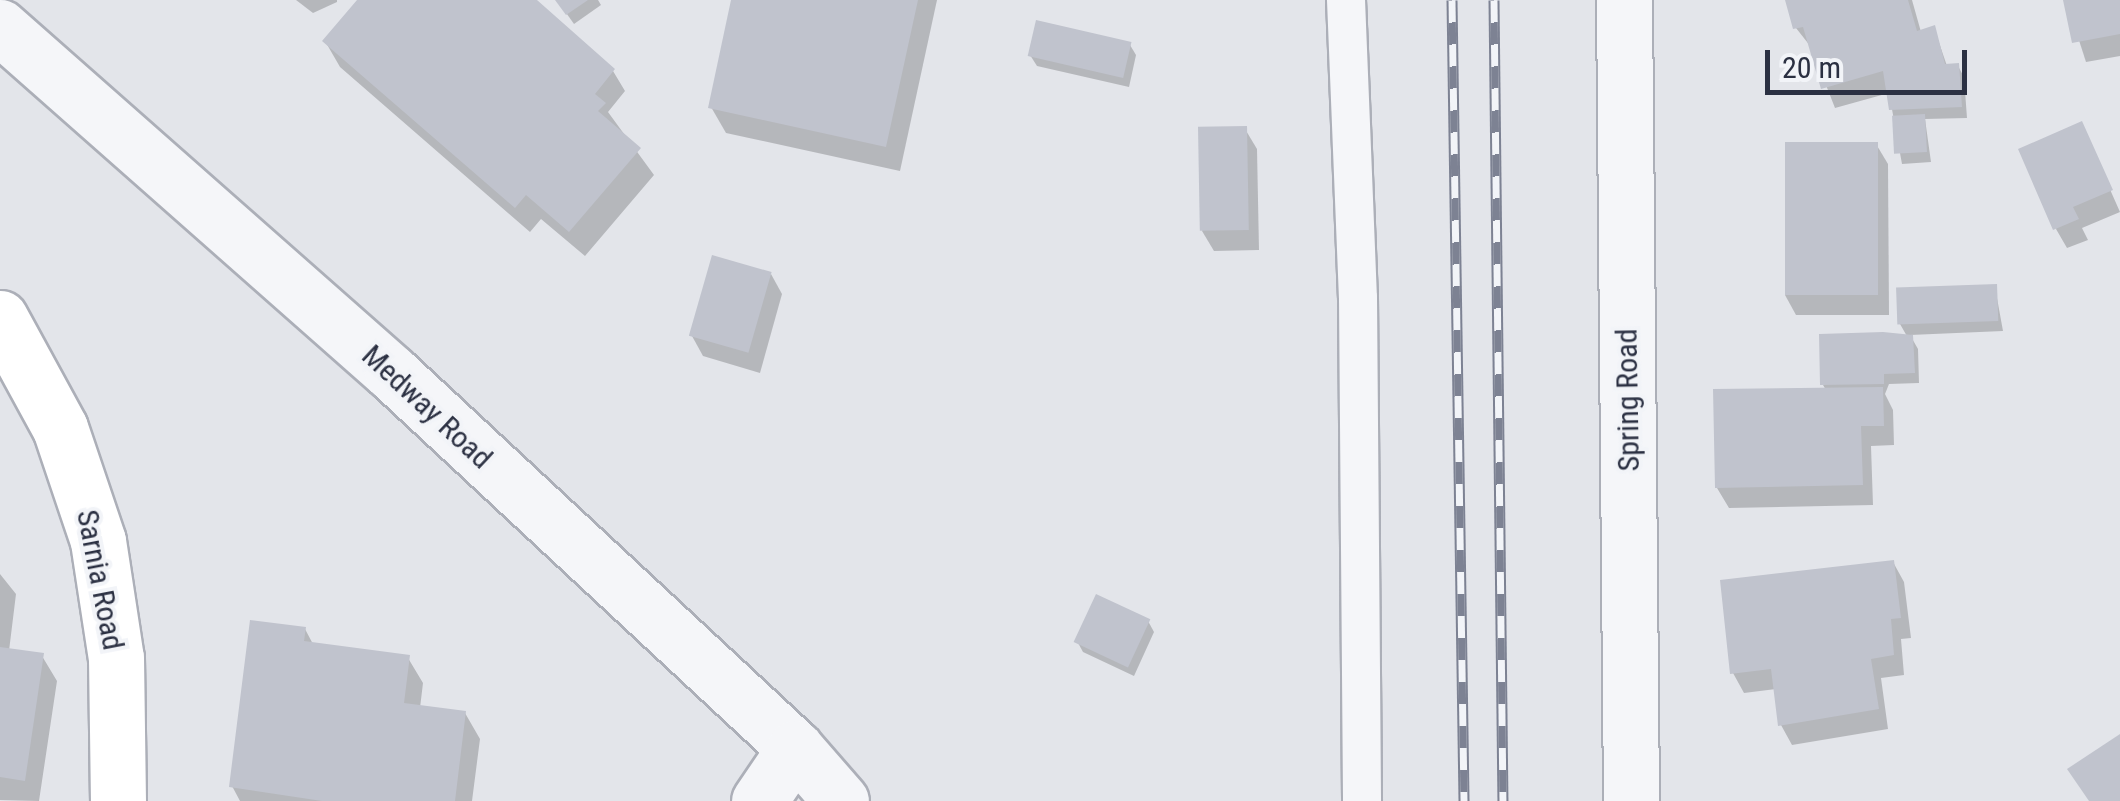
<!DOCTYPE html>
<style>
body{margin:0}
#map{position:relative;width:2120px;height:801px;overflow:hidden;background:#e3e5ea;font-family:"Roboto Condensed",sans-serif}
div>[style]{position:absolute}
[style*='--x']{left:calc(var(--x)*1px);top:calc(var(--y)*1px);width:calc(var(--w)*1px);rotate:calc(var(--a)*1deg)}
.shadow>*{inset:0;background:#0003}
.building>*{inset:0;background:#c0c3cd;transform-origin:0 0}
.roads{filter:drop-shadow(2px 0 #acafb8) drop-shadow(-2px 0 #acafb8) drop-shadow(0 2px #acafb8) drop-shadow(0 -2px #acafb8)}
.service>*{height:38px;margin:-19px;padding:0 19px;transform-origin:19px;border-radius:19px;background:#f5f6f9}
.minor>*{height:55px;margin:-27.5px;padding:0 27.5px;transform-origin:27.5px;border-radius:27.5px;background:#f5f6f9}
.secondary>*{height:55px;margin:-27.5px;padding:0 27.5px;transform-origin:27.5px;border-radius:27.5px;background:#fff}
.rail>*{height:11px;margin-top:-5.5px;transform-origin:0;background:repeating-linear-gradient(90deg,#f2f4f8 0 22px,#7d8293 0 44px);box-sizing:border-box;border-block:2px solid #7d8293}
span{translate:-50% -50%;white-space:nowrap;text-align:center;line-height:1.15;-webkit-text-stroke:8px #f2f4f8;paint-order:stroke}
.street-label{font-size:30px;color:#2b3042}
.scale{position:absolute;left:1765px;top:50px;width:202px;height:45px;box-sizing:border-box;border:5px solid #2b3042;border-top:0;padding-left:12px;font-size:30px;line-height:35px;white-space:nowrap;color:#2b3042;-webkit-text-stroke:8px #f2f4f8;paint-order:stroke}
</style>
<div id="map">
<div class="shadow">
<i style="clip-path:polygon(296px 0,337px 0,337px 2px,313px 13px)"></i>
<i style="clip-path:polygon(361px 0,533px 0,613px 71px,625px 91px,608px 112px,654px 175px,585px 256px,541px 219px,530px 232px,340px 67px,325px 41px)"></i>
<i style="clip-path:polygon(557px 0,598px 0,601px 5px,574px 24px)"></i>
<i style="clip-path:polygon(734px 0,937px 0,900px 171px,726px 133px,711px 107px)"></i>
<i style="clip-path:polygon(1790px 0,1912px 0,1921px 32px,1934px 28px,1947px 66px,1958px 66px,1964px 77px,1967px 118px,1925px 119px,1931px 162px,1902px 164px,1889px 93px,1835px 108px,1811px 47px,1796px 28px)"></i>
<i style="clip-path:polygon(2066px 0,2120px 0,2120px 56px,2086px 62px)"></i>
<i style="clip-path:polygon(1130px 45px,1136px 55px,1129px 87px,1037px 66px,1030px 55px)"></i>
<i style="clip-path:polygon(2081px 124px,2120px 212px,2082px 228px,2088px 240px,2067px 248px,2056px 229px)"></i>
<i style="clip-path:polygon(1245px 129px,1257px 149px,1259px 250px,1214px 251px,1202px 231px)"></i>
<i style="clip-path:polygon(1876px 144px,1888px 164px,1889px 315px,1796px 315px,1785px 295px)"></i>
<i style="clip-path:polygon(771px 274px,782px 294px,760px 373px,703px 356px,692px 336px)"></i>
<i style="clip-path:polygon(1995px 287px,2003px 331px,1910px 335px,1918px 349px,1919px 383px,1889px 384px,1885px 394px,1893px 410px,1894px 445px,1871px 446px,1873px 505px,1729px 508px,1717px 488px,1826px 390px,1823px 385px,1908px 338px,1900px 324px)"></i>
<i style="clip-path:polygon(1893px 562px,1904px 582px,1911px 638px,1901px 639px,1904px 675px,1881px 678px,1888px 729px,1792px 745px,1781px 725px,1776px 689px,1744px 693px,1733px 673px)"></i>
<i style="clip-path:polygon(0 574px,16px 594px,9px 651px,42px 656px,57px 681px,39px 801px,0 800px)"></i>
<i style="clip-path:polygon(1148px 621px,1154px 632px,1134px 676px,1083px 652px,1077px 641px)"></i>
<i style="clip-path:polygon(305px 629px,314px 646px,408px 658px,423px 683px,420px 708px,465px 713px,480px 739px,472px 801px,240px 801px,232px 786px)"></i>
</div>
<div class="building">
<i style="clip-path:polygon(357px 0,537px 0,615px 69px,595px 94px,606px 103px,598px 111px,641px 148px,569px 232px,526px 195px,515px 208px,322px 41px)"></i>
<i style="clip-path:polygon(555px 0,588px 0,566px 15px)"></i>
<i style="clip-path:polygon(731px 0,918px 0,886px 147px,708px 108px)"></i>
<i style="clip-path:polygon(1785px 0,1908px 0,1917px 31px,1935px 25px,1945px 64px,1959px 63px,1962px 107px,1889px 110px,1883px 71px,1821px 89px,1803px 27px,1793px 29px)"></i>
<i style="clip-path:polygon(2063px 0,2120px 0,2120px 34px,2072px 43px)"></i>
<i style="left:1036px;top:20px;width:98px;height:37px;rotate:13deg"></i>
<i style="left:1925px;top:114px;width:38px;height:33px;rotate:87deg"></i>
<i style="clip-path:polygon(2082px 121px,2113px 190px,2073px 207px,2079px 219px,2053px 230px,2018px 149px)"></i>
<i style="left:1247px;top:126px;width:104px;height:49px;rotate:89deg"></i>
<i style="left:1785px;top:142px;width:93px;height:153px"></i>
<i style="left:712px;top:255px;width:62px;height:84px;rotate:16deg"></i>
<i style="left:1997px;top:284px;width:37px;height:101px;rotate:88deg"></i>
<i style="clip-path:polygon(1883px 332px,1913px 335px,1915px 373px,1884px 374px,1884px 384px,1820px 385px,1819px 334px)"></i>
<i style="clip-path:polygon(1883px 387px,1884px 426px,1861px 426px,1863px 485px,1715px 488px,1713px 389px)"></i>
<i style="clip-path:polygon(1894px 560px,1901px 618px,1891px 619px,1894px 655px,1871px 659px,1879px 709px,1778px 726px,1771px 669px,1730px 674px,1720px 580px)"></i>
<i style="left:1096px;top:594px;width:60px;height:53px;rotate:25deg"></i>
<i style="clip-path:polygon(250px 620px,306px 627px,304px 641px,410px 655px,404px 703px,466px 711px,455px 801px,322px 801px,229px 787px)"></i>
<i style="clip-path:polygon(0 647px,44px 653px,25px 781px,0 777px)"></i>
<i style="clip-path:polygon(2120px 734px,2120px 801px,2089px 801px,2067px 769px)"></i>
</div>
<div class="roads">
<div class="service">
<i style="--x:1346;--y:0;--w:298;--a:87.7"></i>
<i style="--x:1358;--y:298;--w:503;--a:89.54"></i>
</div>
<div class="minor">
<i style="--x:1624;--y:0;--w:801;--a:89.5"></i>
<i style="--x:0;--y:27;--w:523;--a:41.43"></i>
<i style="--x:392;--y:373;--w:550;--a:42.94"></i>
<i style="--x:795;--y:748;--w:70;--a:49"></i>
<i style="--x:759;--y:801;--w:64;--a:-55.8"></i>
</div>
<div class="secondary">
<i style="--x:0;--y:318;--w:125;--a:61.4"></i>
<i style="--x:60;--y:428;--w:119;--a:71.4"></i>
<i style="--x:98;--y:541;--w:118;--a:81.3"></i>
<i style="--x:116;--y:658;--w:143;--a:89.2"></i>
</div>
</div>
<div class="rail">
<i style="--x:1452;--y:0;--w:801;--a:89.14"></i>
<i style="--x:1494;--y:0;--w:801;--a:89.36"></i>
</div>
<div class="street-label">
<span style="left:1628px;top:400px;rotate:-91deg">Spring Road</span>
<span style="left:427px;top:407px;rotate:43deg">Medway Road</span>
<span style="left:100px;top:580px;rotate:79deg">Sarnia Road</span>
</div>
<div class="scale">20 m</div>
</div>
